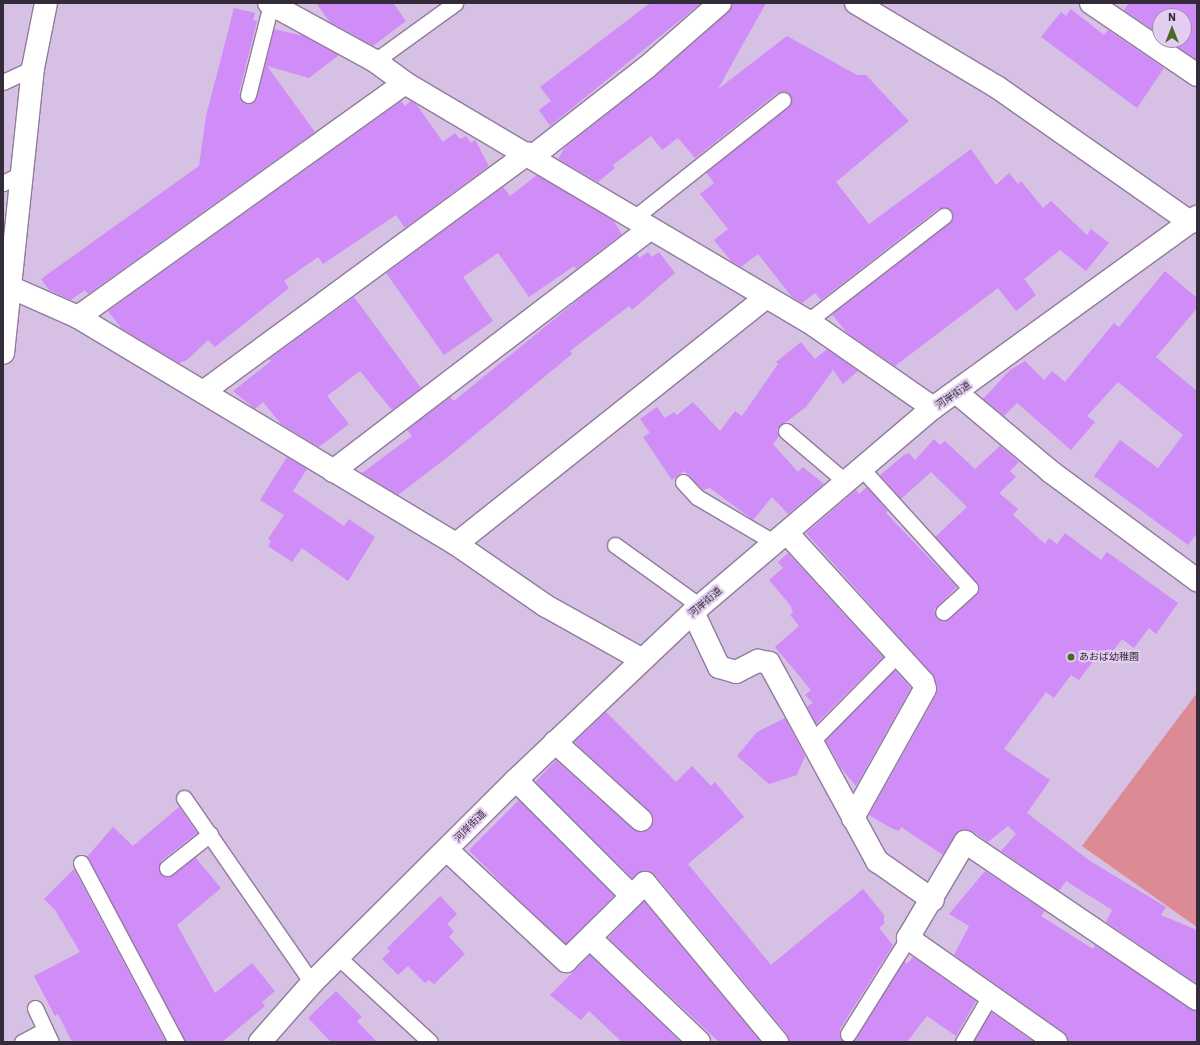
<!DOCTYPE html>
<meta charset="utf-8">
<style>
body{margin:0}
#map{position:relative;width:1200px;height:1045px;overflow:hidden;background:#d6c0e4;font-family:"IBM Plex Sans","Noto Sans JP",sans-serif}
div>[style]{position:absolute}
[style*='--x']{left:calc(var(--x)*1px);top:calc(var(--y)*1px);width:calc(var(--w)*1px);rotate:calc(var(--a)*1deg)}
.green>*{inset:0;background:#dc8a94}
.building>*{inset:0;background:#d08cf7;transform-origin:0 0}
.roads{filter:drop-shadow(1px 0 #8f7b9c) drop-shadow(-1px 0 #8f7b9c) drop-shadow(0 1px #8f7b9c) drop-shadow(0 -1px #8f7b9c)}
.lane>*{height:15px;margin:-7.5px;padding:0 7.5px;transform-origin:7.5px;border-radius:7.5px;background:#fff}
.street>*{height:22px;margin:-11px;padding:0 11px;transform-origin:11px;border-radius:11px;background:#fff}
.dots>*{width:11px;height:11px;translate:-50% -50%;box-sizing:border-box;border:2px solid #e3cdf1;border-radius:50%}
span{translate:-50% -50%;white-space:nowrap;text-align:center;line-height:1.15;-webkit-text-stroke:4px #e3cdf1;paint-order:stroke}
.street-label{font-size:10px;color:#332b39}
.poi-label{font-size:10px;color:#332b39}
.left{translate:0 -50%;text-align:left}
.frame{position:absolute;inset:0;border:4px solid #332b39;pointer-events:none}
.north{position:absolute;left:1152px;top:8px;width:40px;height:40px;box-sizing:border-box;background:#e3cdf1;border:1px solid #9d8ca7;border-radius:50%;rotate:0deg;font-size:11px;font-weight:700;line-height:16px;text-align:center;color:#332b39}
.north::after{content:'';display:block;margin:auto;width:14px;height:18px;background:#476b24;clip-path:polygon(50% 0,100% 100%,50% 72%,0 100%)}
</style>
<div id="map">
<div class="green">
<i style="clip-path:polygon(1197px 693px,1197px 927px,1082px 846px)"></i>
</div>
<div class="building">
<i style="clip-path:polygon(316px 3px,393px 3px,406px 21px,373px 46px,330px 22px)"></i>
<i style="clip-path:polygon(650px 3px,701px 3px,550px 126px,539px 110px,551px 101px,540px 87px)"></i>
<i style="clip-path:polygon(732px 3px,766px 3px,718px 89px,787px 36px,857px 75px,866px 75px,909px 121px,836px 182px,869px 224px,971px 149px,996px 185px,1009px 173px,1018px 184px,1021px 181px,1043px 208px,1051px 201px,1087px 235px,1091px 229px,1109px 243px,1086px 271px,1060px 250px,1024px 279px,1036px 295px,1016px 311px,998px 288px,895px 366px,847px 333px,832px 314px,950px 223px,953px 215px,948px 208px,938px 209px,821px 300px,815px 293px,802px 303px,792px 297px,758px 254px,741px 267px,731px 261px,714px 240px,728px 229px,700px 194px,714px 183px,706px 172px,789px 107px,792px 99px,787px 92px,777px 93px,695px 158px,678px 138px,662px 150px,651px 136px,613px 165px,615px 168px,598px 182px,558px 159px,565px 147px,655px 76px,728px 12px)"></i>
<i style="clip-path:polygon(1129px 3px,1197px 3px,1197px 60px,1168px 40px,1184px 40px,1184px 16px,1160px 16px,1160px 35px,1124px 10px)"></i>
<i style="clip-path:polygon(234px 8px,255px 13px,253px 20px,257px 21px,239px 93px,245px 104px,257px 97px,274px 29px,304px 36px,339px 55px,309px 78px,267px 66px,315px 132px,88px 294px,85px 290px,71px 300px,49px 290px,41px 279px,199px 166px,206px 116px)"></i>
<i style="clip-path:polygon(1071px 9px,1104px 35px,1108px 30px,1164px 68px,1137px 108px,1041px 37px,1061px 12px,1066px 16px)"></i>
<i style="clip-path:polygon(401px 101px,405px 106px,411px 101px,416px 104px,443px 142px,455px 133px,460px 139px,466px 136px,471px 143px,475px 140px,489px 166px,405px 228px,396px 215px,323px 264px,318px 257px,284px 281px,289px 288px,215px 347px,208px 340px,187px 360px,179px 363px,122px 329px,108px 311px)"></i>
<i style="clip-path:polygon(537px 175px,613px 220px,622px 234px,576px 269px,574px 266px,529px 297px,498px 253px,463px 277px,493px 321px,444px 355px,386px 273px,503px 187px,510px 196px)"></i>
<i style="clip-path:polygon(648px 252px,652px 257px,659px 252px,675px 273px,632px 310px,629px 306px,570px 351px,572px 354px,449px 456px,398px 495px,362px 473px,412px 436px,407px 430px,450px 397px,454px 401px,590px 290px,637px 254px,639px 258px)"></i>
<i style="clip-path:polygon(1165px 271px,1197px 298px,1197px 308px,1156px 357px,1197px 391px,1197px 533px,1188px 545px,1094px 476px,1120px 440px,1158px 468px,1183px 435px,1118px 382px,1087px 416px,1095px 422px,1071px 450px,1017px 403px,1004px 416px,983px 399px,1010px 370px,1025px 361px,1044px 380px,1052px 371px,1065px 382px,1114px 323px,1119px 327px)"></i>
<i style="clip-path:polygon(354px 297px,421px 388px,392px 410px,360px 371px,327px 396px,349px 424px,319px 447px,281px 424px,263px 402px,255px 409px,233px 391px,271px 361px,269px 359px)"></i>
<i style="clip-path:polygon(801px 342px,815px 359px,827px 349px,858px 371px,843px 384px,833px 370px,806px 407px,777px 429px,779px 436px,773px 444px,798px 472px,803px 467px,824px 484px,788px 514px,772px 497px,753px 520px,710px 488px,703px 490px,684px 471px,672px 480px,643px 437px,650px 433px,640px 419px,657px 407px,665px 418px,674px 412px,677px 415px,693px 402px,720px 431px,735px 411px,742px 416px,778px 364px,776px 362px)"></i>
<i style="clip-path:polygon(934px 439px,940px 445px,945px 441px,975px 469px,1000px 446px,1019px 462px,1010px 471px,1016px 477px,999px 493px,1018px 509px,1013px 515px,1045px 544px,1049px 538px,1057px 544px,1065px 533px,1101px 560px,1107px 552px,1178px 603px,1156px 634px,1149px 628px,1134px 648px,1122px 639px,1105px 662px,1097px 656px,1079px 680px,1071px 675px,1054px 698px,1046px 692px,1004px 749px,1050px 780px,1027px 813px,1090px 861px,1166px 907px,1161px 915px,1197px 930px,1197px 984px,1106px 922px,1112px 910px,1066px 881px,1059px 891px,1001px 851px,1016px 834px,1008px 826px,988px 842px,972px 831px,959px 831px,943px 855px,901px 827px,899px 831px,891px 828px,869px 815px,936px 695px,937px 686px,932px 674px,806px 533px,856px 490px,859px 494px,867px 487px,888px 511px,886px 513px,957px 587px,934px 610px,940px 620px,949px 619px,976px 595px,979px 587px,935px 537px,967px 507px,931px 472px,901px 499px,880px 475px,904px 455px,909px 453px,915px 460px)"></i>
<i style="clip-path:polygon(287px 457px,307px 469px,293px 491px,344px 526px,349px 519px,375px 537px,348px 581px,302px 548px,292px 562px,268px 546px,271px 541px,268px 539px,284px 515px,260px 500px)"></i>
<i style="clip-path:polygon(788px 553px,883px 657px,816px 724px,807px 706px,813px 703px,805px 695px,811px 690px,775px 647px,799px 626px,790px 615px,793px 612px,790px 605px,769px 580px,783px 568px,778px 562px)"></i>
<i style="clip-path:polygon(895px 670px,911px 688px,856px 786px,841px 768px,825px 740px)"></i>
<i style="clip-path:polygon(606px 712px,676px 782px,692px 766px,711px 786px,715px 782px,744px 817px,688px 864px,771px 965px,863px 889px,884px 915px,884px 924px,879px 928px,893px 945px,840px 1029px,840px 1038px,844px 1042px,789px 1042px,787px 1034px,655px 875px,643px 871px,632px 878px,535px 782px,556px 760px,633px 829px,639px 832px,650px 829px,653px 822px,649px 811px,574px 742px)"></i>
<i style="clip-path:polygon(785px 718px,805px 756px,797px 775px,769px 784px,737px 756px,757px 732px)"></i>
<i style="left:519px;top:800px;width:135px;height:71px;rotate:45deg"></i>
<i style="clip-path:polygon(179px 807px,197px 833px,161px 861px,160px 873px,172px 875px,195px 857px,221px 888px,177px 925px,215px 993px,252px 963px,275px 991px,262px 1002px,265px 1006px,222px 1042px,185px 1042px,87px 857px,113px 827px,133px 846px)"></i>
<i style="clip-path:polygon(74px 869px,166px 1042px,72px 1042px,58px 1014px,55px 1016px,34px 976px,80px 952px,55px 910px,44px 899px)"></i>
<i style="clip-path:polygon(985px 871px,1045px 911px,1041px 916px,1093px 949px,1095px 945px,1197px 1011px,1197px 1042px,1068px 1042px,1063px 1032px,954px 955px,969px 926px,949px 914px)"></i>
<i style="clip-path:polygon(440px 896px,457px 914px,447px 924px,454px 931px,449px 937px,465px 954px,434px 984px,429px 980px,425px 983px,408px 966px,398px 975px,382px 959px,390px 951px,387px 948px)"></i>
<i style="clip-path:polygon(644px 901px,761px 1042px,719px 1042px,608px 938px)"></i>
<i style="clip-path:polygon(590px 955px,680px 1041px,622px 1042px,589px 1011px,581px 1020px,550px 995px)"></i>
<i style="clip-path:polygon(913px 957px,976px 1001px,956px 1036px,927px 1016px,907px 1042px,852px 1042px,904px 961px,907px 964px)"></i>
<i style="clip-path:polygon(336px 991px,362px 1017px,357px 1021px,377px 1042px,331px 1042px,308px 1018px)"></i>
<i style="clip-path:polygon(991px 1012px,1034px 1042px,973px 1042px)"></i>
</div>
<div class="roads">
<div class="lane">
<i style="--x:375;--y:61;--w:99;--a:-35.9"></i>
<i style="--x:3;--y:82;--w:33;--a:-25"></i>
<i style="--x:248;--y:95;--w:94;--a:-75.8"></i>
<i style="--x:3;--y:183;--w:20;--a:-27"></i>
<i style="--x:634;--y:218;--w:190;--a:-38.4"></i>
<i style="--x:808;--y:321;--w:172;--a:-37.7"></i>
<i style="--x:786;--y:431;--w:80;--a:40.4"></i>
<i style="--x:863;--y:470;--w:159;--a:47.8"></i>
<i style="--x:970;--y:588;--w:36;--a:138"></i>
<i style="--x:683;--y:482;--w:21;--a:47"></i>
<i style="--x:697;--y:497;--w:91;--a:30.5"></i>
<i style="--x:615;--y:545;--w:105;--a:35.7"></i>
<i style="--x:812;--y:741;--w:122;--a:-45.3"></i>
<i style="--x:184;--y:798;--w:225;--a:55.3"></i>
<i style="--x:81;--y:863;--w:203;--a:62"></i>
<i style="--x:167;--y:868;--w:55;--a:-38.3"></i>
<i style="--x:338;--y:957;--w:125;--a:42.7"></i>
<i style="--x:35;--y:1008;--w:38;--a:65"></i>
<i style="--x:848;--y:1034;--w:113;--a:-58"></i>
<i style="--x:22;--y:1042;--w:26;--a:-28"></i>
<i style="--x:963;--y:1042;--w:53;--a:-59.6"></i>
</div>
<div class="street">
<i style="--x:269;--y:3;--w:121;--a:28.7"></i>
<i style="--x:375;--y:61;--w:37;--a:36"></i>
<i style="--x:405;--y:83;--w:468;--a:30.6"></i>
<i style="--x:808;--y:321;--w:152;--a:34.8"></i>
<i style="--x:856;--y:3;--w:164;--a:30.8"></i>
<i style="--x:997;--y:87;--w:236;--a:35"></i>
<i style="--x:1091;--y:3;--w:128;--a:34.2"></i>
<i style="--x:533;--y:156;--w:145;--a:-38"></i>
<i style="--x:647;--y:67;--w:97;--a:-41.2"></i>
<i style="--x:10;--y:287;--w:74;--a:23.8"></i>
<i style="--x:78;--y:317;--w:441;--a:31"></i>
<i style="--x:456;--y:544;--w:109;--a:34.6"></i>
<i style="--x:546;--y:606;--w:109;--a:29.2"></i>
<i style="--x:78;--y:317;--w:402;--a:-35.6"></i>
<i style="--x:3;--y:353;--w:287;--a:-84"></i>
<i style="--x:33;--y:68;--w:66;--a:-78.7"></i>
<i style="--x:203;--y:392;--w:403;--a:-36.3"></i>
<i style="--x:957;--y:393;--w:123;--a:40"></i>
<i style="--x:1051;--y:472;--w:182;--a:36.5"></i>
<i style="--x:333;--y:471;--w:398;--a:-37.4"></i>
<i style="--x:787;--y:533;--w:202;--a:47.6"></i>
<i style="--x:923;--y:682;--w:7;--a:74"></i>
<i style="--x:925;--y:689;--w:148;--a:119.2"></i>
<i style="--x:456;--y:544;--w:396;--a:-38.5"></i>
<i style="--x:693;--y:612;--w:61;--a:64.7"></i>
<i style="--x:719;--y:667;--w:18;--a:16"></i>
<i style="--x:736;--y:672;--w:25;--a:-27"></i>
<i style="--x:758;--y:661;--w:11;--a:10"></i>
<i style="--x:769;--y:663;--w:226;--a:61.4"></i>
<i style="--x:877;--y:861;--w:68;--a:34.9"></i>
<i style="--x:555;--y:742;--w:116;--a:42.2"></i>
<i style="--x:516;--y:780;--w:164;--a:45"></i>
<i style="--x:447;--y:850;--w:163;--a:43"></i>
<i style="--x:566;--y:961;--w:111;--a:-44.6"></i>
<i style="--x:645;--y:883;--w:207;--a:50.3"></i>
<i style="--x:591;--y:939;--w:149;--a:43.6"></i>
<i style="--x:260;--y:1042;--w:79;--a:-48.6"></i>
<i style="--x:312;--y:983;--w:288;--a:-44.9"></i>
<i style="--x:516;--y:780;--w:244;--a:-43.5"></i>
<i style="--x:693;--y:612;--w:315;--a:-40.4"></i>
<i style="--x:933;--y:408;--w:326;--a:-35.9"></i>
<i style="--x:1056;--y:1042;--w:181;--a:-144.9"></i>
<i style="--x:908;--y:938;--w:112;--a:-59.3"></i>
<i style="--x:965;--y:842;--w:280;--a:34.1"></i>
</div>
</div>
<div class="dots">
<i style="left:1071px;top:657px;background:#476b24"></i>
</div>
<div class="street-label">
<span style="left:953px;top:395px;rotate:-35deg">河岸街道</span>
<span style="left:705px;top:602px;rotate:-41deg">河岸街道</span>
<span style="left:470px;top:826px;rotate:-45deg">河岸街道</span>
</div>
<div class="poi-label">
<span class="left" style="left:1079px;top:657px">あおば幼稚園</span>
</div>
<div class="frame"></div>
<div class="north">N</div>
</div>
